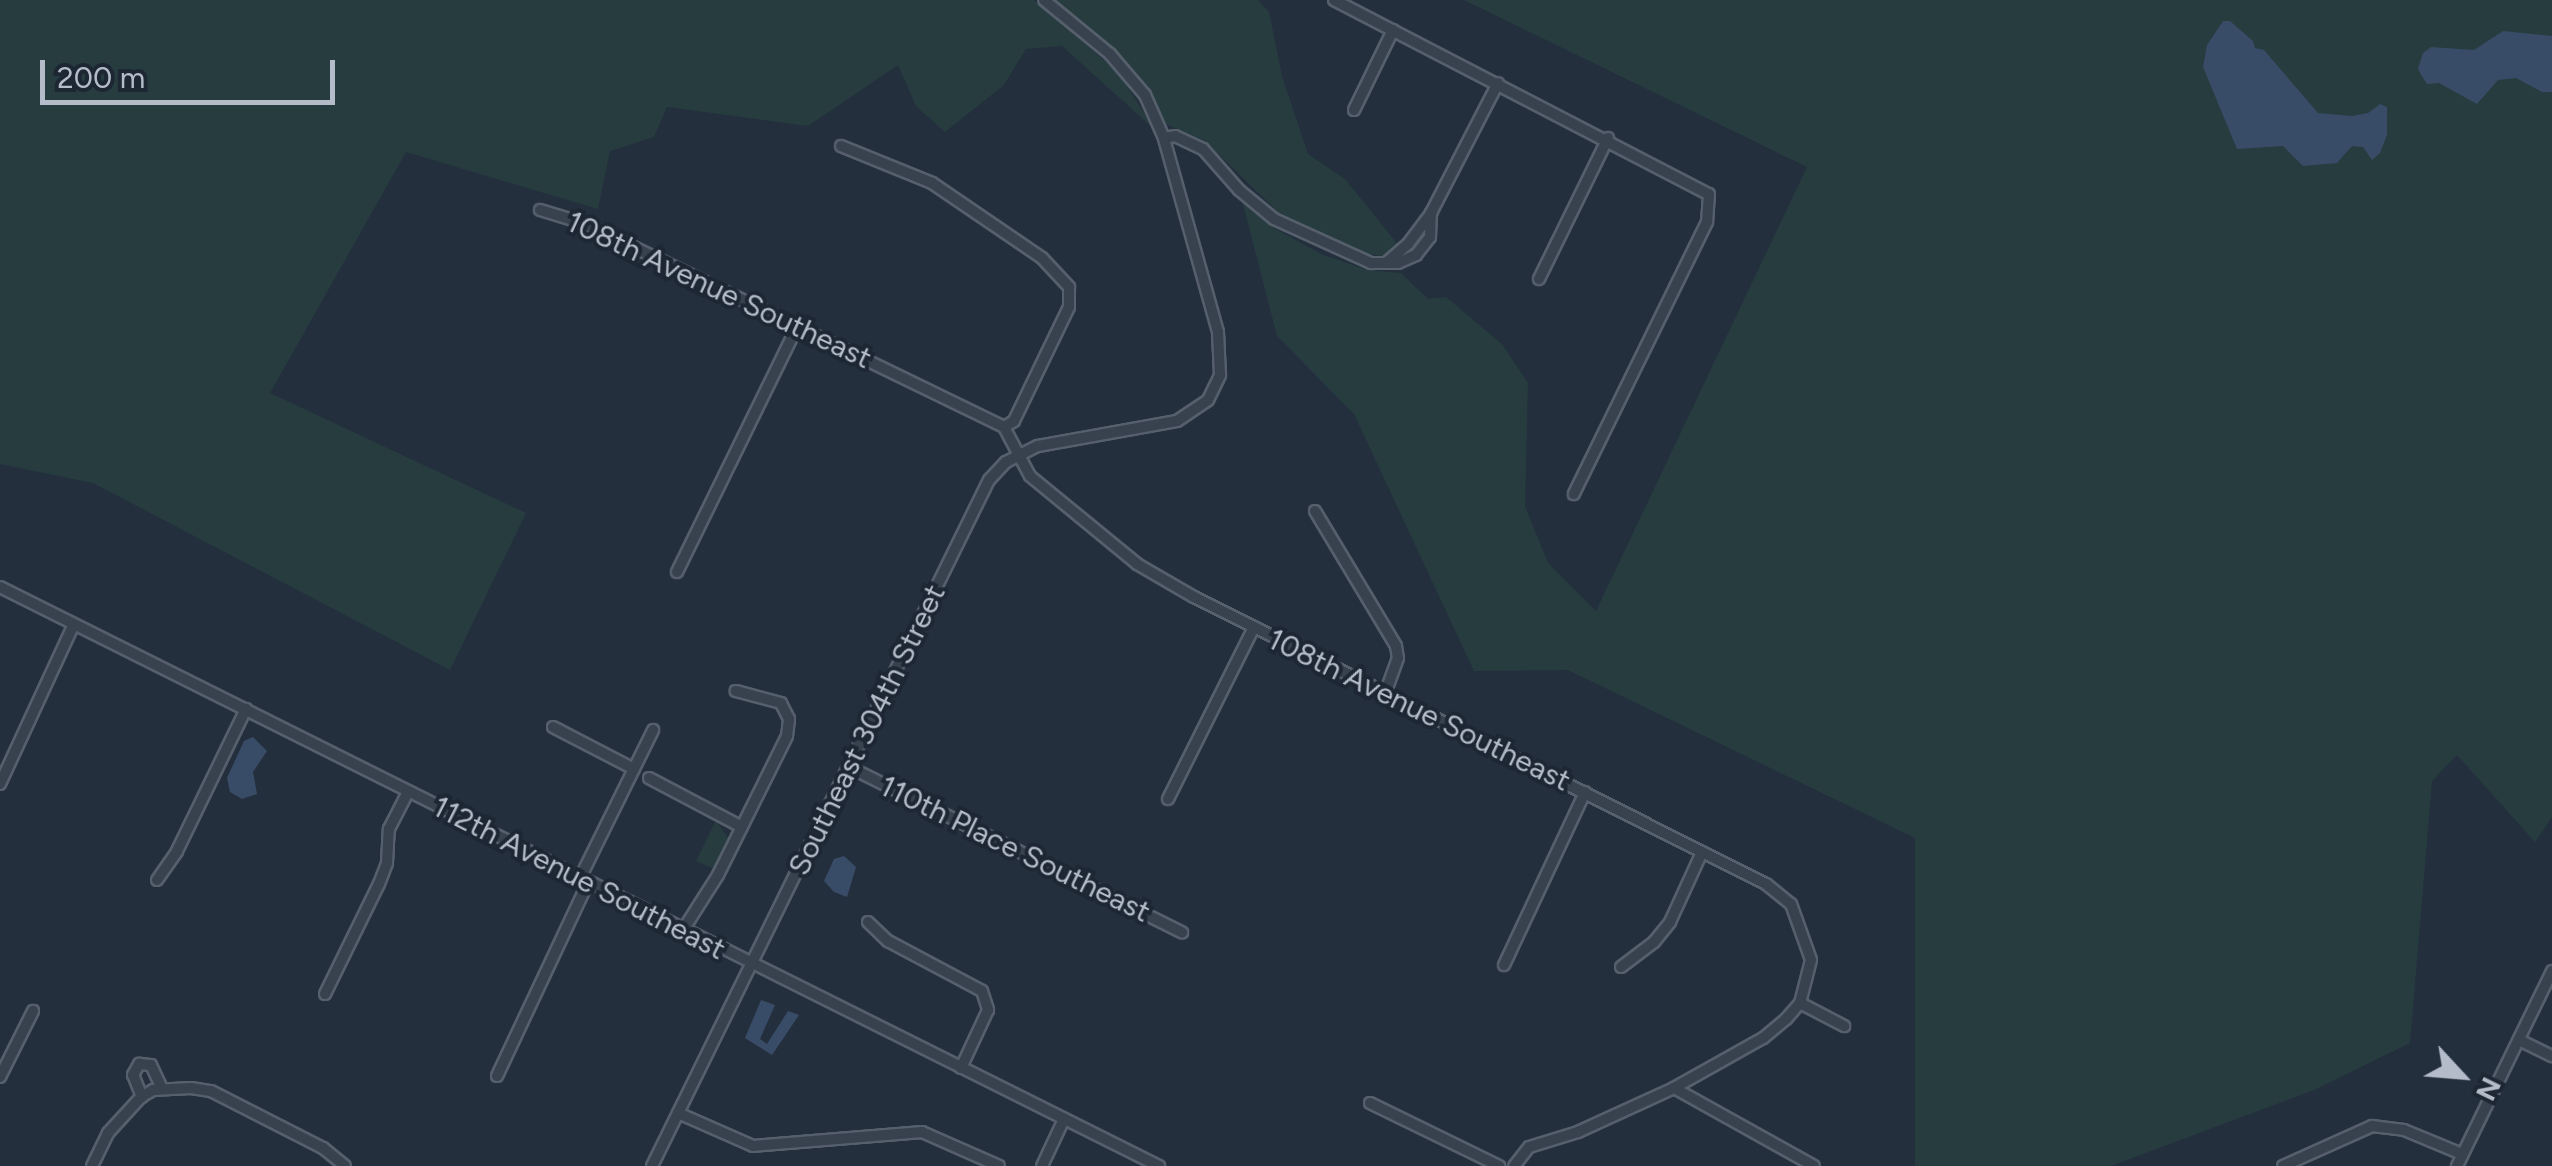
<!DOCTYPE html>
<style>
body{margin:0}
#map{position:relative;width:2552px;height:1166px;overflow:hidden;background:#242f3e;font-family:Figtree,sans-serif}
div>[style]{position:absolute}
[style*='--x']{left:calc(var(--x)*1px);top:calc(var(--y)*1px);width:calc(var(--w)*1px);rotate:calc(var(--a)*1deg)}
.green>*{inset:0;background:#263c3f}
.water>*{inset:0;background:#394c67}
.roads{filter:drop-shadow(2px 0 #565f6c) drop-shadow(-2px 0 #565f6c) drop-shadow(0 2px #565f6c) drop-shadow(0 -2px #565f6c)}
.minor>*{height:10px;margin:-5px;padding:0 5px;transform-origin:5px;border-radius:5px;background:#38414e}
span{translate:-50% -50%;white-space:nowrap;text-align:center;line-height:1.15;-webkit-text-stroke:8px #1d2633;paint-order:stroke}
.street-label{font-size:30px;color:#b4bcc9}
.north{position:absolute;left:2412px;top:1026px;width:100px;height:100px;-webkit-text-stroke:8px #1d2633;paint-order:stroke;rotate:116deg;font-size:28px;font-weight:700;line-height:40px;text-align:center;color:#b4bcc9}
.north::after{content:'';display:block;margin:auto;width:35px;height:45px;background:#b4bcc9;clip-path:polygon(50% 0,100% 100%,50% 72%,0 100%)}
.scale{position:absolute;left:40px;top:60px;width:295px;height:45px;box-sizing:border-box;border:5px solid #b4bcc9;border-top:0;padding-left:12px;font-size:30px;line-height:35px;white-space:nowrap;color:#b4bcc9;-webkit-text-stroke:8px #1d2633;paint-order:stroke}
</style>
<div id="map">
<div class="green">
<i style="clip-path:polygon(0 0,1034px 0,1119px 73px,1154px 129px,1062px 46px,1026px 49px,1004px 85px,945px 132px,916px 106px,898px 65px,808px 126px,667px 107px,654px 137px,610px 151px,598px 209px,406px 152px,270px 393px,526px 513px,450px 670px,93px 483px,0 464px)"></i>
<i style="clip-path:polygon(1051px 0,1258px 0,1269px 12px,1282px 76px,1308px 154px,1345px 179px,1400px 247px,1381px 256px,1352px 251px,1280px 214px,1205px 141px,1166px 124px,1137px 73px)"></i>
<i style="clip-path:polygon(1464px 0,2552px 0,2552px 817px,2535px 842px,2457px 755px,2432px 781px,2410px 1043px,2314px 1090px,2111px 1166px,1915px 1166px,1915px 838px,1568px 670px,1474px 671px,1354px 414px,1277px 336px,1242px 200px,1274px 228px,1321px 254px,1367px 270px,1401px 273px,1428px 299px,1446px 297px,1502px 344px,1528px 383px,1525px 506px,1548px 563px,1596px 611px,1807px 167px)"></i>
<i style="clip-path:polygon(716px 820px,728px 838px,714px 869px,696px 861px)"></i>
</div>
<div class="water">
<i style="clip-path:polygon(2223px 21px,2230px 21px,2253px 41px,2255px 48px,2264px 50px,2318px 113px,2352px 116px,2368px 113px,2380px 104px,2387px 107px,2387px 135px,2380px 153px,2372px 160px,2363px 147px,2352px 146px,2337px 163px,2303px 166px,2283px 146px,2237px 149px,2203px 67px,2207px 45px)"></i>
<i style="clip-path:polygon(2503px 31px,2552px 36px,2552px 92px,2542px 92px,2516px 78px,2498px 80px,2477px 104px,2439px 83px,2427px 84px,2421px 75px,2418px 68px,2423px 53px,2431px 47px,2474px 50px)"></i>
<i style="clip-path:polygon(253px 737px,267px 751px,253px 772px,257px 794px,242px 799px,230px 792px,227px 778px,244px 741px)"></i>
<i style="clip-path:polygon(844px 856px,856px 867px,847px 897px,834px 892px,824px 881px,834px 859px)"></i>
<i style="clip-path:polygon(761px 1000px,775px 1005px,760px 1039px,767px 1044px,788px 1011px,799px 1015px,772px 1055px,745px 1038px)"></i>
</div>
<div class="roads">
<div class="minor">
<i style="--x:1334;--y:0;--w:422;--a:27.4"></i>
<i style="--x:1709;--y:194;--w:28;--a:94"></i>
<i style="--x:1707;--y:222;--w:303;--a:116.1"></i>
<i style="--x:1354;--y:110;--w:89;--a:-64"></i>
<i style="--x:1164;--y:138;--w:11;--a:-10"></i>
<i style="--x:1175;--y:136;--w:31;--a:25"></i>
<i style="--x:1203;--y:149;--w:55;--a:48.7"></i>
<i style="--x:1239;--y:190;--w:45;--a:39.6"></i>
<i style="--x:1274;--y:219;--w:107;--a:24.4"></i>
<i style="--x:1371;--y:263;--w:27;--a:0"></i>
<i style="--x:1398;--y:263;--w:20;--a:-24"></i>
<i style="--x:1416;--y:255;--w:23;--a:-52"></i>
<i style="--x:1430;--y:237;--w:24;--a:-88"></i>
<i style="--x:841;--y:146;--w:98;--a:22.1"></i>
<i style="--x:932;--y:183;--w:133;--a:34.3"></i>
<i style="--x:1042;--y:258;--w:40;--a:47"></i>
<i style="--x:1069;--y:287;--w:20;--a:90"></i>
<i style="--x:1069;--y:307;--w:127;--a:115.8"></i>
<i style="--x:1014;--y:421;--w:12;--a:149"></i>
<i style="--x:540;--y:210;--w:48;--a:16.9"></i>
<i style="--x:586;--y:224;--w:465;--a:25.9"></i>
<i style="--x:1386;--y:263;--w:29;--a:-41"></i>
<i style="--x:1408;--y:244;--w:39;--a:-53"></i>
<i style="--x:1431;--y:213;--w:146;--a:-62.7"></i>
<i style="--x:1539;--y:279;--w:157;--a:-63.9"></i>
<i style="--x:1004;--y:427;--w:55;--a:62"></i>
<i style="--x:1030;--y:476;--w:139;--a:39.4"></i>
<i style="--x:1137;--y:564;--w:66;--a:30.1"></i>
<i style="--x:1194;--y:597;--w:640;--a:26.65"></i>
<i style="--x:1766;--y:884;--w:32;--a:39"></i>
<i style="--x:1791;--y:904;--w:59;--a:70.3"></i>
<i style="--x:1811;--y:960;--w:44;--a:104.3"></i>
<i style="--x:1800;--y:1003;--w:21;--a:131"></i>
<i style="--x:1786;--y:1019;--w:30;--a:140"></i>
<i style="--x:1763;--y:1038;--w:102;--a:150.7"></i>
<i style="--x:1674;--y:1088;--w:106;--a:155.4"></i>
<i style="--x:1578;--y:1132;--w:51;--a:163"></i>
<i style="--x:1529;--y:1147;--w:24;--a:128"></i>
<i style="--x:1315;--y:511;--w:157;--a:59"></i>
<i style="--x:1396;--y:646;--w:12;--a:81"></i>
<i style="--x:1398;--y:658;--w:37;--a:110"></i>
<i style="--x:677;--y:572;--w:275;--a:-63.9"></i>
<i style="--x:0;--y:587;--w:1296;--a:26.55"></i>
<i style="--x:553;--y:727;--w:91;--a:27.4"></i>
<i style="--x:849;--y:767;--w:372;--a:26.4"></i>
<i style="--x:649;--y:778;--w:105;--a:27.8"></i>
<i style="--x:0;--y:784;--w:174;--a:-65.2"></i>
<i style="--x:1168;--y:799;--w:192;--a:-63.4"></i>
<i style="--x:157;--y:880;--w:35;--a:-55"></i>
<i style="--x:177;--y:851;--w:158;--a:-64.1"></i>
<i style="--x:868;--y:922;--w:28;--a:44"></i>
<i style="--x:888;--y:941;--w:106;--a:28"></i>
<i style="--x:982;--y:991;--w:20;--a:72"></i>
<i style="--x:988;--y:1010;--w:64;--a:115"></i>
<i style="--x:683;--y:930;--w:65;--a:-57.5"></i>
<i style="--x:718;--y:875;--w:155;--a:-63.6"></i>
<i style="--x:787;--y:736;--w:17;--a:-83"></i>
<i style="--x:789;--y:719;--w:18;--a:-117"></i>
<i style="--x:781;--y:703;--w:47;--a:-165.1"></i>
<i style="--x:1504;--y:965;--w:191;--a:-64.9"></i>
<i style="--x:1621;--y:967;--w:41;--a:-37.1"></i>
<i style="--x:1654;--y:942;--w:26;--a:-51"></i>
<i style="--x:1670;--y:922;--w:77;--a:-65.4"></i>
<i style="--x:325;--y:994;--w:123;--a:-63.9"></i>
<i style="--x:379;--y:884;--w:22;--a:-69"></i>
<i style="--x:387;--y:863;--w:34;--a:-87"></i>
<i style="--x:389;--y:829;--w:42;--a:-62.8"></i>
<i style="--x:1800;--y:1003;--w:50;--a:27.6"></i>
<i style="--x:2519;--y:1040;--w:37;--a:26"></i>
<i style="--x:497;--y:1076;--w:207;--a:-64.8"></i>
<i style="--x:585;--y:889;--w:14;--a:-107"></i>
<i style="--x:581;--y:876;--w:163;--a:-63.7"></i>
<i style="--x:0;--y:1077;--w:74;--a:-63.4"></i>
<i style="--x:1674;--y:1088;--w:160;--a:29.1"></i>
<i style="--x:142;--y:1097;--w:24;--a:-112"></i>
<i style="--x:133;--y:1075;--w:13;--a:-61"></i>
<i style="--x:139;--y:1064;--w:12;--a:5"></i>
<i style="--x:151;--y:1065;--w:26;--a:65"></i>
<i style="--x:1370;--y:1103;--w:144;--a:26"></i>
<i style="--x:678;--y:1113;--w:82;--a:23.7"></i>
<i style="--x:753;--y:1146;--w:170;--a:-4.7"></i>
<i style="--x:922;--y:1132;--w:84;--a:23.8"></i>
<i style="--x:92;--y:1166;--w:37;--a:-64"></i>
<i style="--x:108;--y:1133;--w:49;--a:-47.5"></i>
<i style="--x:141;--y:1097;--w:14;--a:-30"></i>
<i style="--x:153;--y:1090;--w:38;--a:-3"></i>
<i style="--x:191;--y:1088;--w:20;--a:9"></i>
<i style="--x:211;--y:1091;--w:126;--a:27"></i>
<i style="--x:323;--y:1148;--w:28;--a:39"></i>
<i style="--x:652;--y:1166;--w:764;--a:-63.84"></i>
<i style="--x:989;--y:480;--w:25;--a:-47"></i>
<i style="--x:1006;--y:462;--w:36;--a:-27"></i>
<i style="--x:1038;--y:446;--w:141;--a:-10.2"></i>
<i style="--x:1177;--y:421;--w:37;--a:-34"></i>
<i style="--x:1208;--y:400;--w:28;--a:-64"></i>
<i style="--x:1220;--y:375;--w:43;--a:-92.7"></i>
<i style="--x:1218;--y:332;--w:201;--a:-105.6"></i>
<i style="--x:1164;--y:138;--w:47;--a:-113.8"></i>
<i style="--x:1145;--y:95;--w:54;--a:-130.5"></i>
<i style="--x:1110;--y:54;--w:85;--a:-140.7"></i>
<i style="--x:1042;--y:1166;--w:52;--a:-64.9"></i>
<i style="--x:2283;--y:1166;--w:98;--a:-24.2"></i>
<i style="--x:2372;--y:1126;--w:32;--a:7"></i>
<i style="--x:2404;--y:1130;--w:63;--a:22.5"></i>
<i style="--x:2457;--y:1166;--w:217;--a:-64"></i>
</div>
</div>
<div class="street-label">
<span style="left:719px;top:290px;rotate:25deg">108th Avenue Southeast</span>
<span style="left:1419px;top:710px;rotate:26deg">108th Avenue Southeast</span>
<span style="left:867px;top:730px;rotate:-64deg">Southeast 304th Street</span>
<span style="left:1015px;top:849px;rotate:26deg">110th Place Southeast</span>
<span style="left:579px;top:878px;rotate:27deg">112th Avenue Southeast</span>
</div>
<div class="north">N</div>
<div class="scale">200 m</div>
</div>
